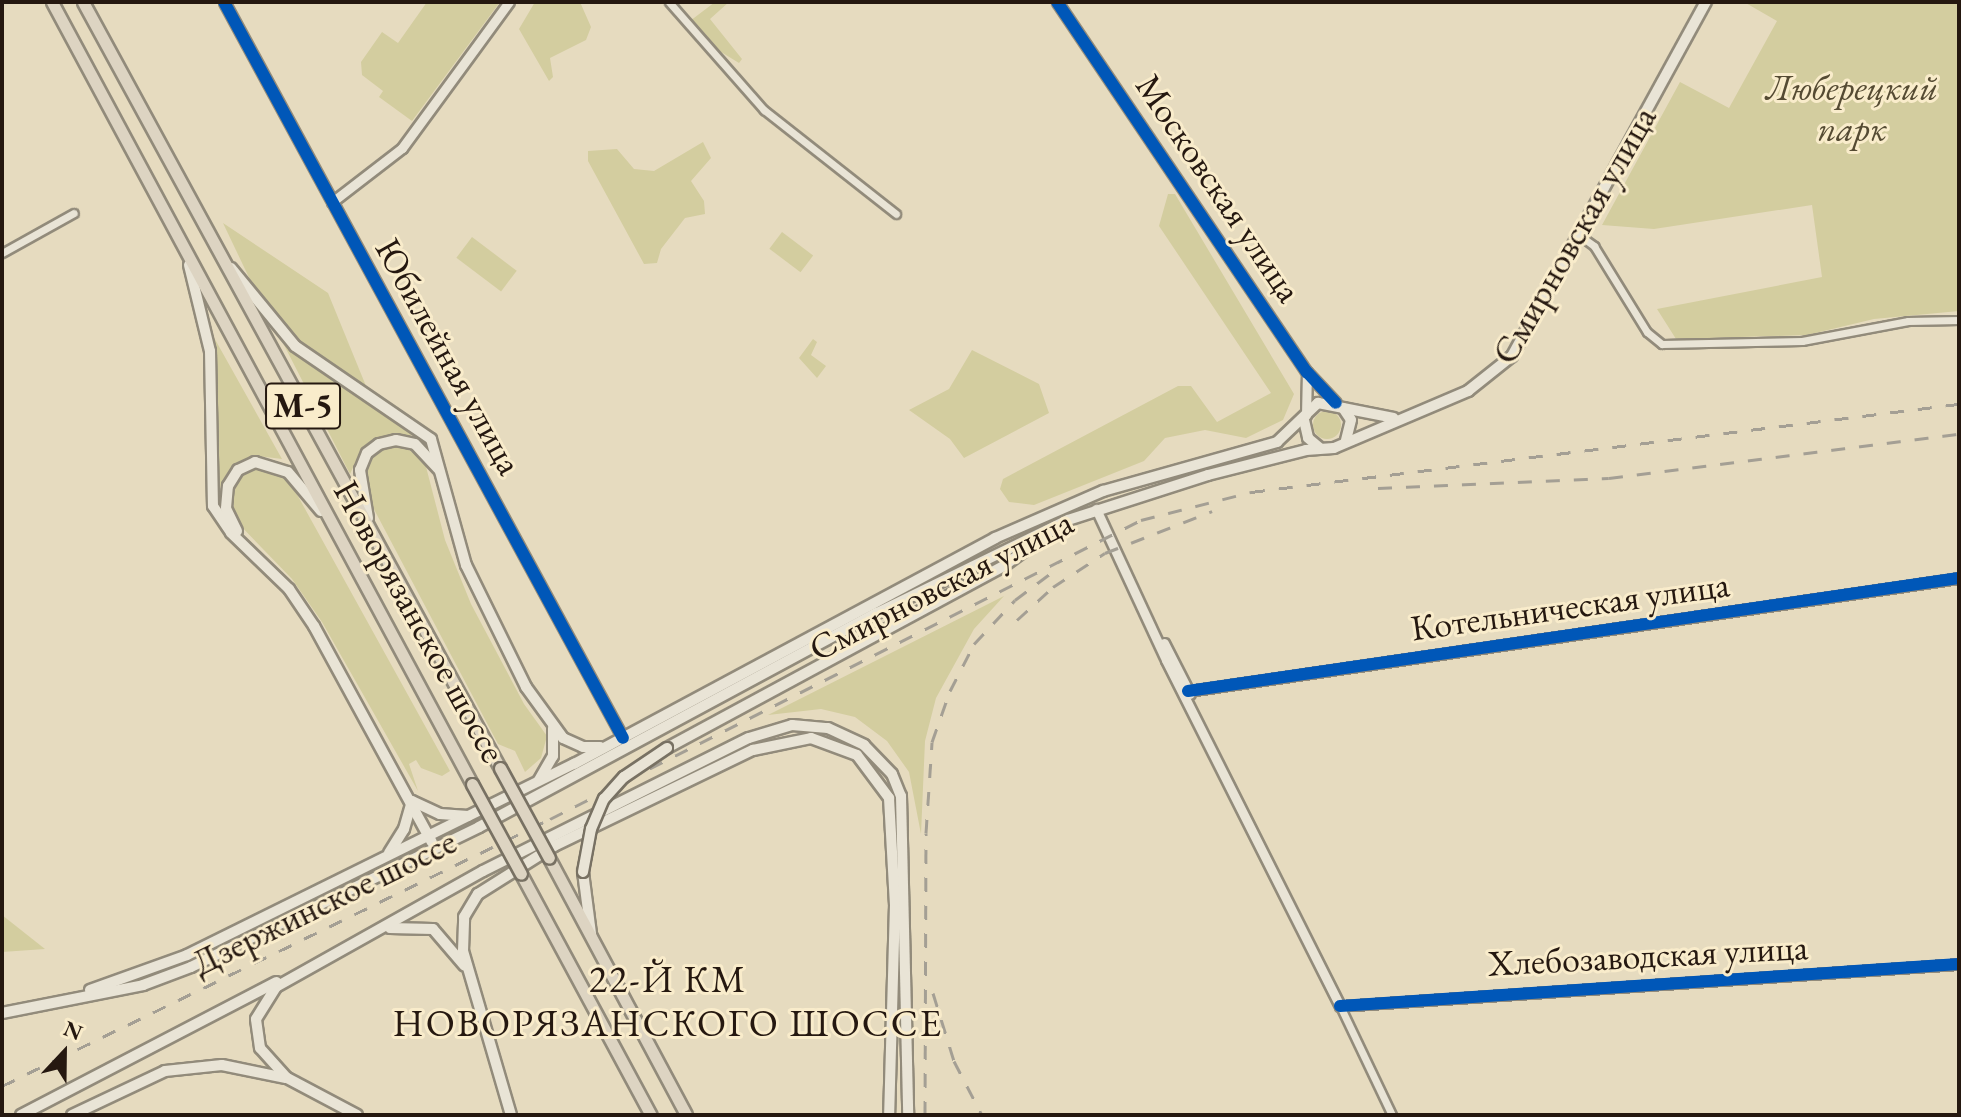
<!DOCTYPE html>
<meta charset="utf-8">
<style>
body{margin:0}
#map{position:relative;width:1961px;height:1117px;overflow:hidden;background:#e6dbbf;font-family:"EB Garamond",serif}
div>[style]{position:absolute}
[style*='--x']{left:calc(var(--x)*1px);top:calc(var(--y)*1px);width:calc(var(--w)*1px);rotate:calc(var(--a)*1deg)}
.green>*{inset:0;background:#d3cd9f;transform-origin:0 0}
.round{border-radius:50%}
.roads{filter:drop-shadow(2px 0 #928b7b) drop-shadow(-2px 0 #928b7b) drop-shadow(0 2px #928b7b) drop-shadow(0 -2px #928b7b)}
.minor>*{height:7px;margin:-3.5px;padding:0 3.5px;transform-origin:3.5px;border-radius:3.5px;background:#e9e4d6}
.tertiary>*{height:9px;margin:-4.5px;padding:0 4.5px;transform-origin:4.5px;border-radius:4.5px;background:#e9e4d6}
.secondary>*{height:10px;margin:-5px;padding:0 5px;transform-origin:5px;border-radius:5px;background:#e9e4d6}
.trunk>*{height:11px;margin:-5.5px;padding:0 5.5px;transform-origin:5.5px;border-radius:5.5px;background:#ddd4c2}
.rail>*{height:3px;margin-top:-1.5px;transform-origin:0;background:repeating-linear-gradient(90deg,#a49f94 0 14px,transparent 0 28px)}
.bridges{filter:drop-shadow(2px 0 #787163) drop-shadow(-2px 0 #787163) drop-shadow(0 2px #787163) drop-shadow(0 -2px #787163)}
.secondary-bridge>*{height:10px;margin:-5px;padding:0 5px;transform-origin:5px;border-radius:5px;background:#e9e4d6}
.trunk-bridge>*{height:11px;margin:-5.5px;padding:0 5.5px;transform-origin:5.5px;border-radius:5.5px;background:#ddd4c2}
.cycleway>*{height:12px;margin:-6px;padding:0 6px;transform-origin:6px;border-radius:6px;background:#0057b8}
span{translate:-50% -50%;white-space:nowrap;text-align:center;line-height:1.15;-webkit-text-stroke:6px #f9eccb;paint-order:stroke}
.shield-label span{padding:2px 6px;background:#f9eccb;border:2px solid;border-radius:6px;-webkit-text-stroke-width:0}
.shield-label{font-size:34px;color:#251810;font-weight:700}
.park-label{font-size:36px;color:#554b33;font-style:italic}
.street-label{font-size:36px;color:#251810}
.neighbourhood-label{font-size:38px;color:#251810;letter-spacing:2px}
.frame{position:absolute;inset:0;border:4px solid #251810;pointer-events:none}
.north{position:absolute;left:24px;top:1013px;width:80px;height:80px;-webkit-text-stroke:6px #f9eccb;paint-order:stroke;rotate:22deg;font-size:22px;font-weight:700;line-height:32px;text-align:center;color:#251810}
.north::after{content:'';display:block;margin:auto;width:28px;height:36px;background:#251810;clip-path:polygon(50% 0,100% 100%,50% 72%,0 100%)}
</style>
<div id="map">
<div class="green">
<i style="clip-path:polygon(427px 2px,500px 2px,412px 121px,379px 97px,383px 91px,362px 75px,361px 62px,382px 32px,398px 43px)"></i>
<i style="clip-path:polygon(535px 2px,580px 2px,591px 27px,586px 40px,550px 58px,553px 77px,549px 81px,519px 29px)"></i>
<i style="clip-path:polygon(715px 2px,729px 2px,710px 19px,742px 59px,739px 63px,713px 47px,690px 21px)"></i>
<i style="clip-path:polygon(1744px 2px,1959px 2px,1959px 311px,1874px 319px,1807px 335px,1676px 339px,1657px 309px,1822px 277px,1812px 205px,1654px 229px,1602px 225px,1680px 82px,1729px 108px,1777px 21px)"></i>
<i style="clip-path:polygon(703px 142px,711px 158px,691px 181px,704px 201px,705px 214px,685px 218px,661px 249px,657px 263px,644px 264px,588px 161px,588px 151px,617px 149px,634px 169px,654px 171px)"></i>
<i style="clip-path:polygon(1168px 194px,1175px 194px,1294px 394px,1283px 420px,1246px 438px,1205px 430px,1165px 438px,1144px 461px,1034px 505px,1009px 502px,1000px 489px,1003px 479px,1178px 386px,1191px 386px,1217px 422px,1271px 393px,1159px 226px)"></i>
<i style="clip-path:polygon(223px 223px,328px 293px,366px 386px,298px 342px,254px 288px)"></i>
<i style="left:782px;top:232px;width:39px;height:21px;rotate:37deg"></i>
<i style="left:472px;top:237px;width:56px;height:26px;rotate:37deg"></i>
<i style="clip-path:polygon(212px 334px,282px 459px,258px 456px,234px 465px,220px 487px,218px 505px)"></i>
<i style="clip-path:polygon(813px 339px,817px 342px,811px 355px,826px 366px,817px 378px,799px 358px)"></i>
<i style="clip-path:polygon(283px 343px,315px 368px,417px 435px,375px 438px,362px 448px,350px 474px)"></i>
<i style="clip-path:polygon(972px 350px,1039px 384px,1049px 413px,964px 458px,950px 439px,909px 410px,949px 389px)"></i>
<i class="round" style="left:1313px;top:411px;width:28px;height:28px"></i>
<i style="clip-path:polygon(399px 444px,424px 459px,445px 540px,471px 604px,524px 704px,547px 736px,541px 758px,525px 772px,515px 751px,498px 744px,367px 496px,365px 468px,372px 454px)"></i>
<i style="clip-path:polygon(257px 467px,279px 473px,294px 489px,450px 771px,442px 776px,421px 768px,416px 760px,409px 764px,418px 791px,322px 622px,292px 579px,236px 521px,231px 489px,239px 476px)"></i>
<i style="clip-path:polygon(1004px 596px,974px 629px,936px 698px,925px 741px,921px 834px,909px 772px,887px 741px,855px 717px,821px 709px,768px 715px)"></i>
<i style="clip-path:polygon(2px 915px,45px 949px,2px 952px)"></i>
</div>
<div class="roads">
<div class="minor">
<i style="--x:669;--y:2;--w:144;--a:48.7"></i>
<i style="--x:764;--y:110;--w:168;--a:38.2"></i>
<i style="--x:1579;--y:235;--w:19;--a:36"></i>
<i style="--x:1594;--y:246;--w:101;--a:58.4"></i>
<i style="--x:1647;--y:332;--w:19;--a:39"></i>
<i style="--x:1662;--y:344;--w:140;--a:-1.2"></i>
<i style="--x:1802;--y:341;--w:108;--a:-10.7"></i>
<i style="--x:1908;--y:321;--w:51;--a:-1.1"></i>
<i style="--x:2;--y:253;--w:82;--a:-29.1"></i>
<i style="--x:1340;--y:1006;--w:121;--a:64.5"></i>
</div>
<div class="tertiary">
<i style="--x:224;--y:2;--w:837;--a:61.54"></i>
<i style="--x:1057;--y:2;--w:447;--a:56"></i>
<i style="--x:1307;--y:372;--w:42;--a:46.9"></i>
<i style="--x:332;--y:202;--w:88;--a:-37.6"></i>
<i style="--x:402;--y:148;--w:181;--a:-53.8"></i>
<i style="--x:1306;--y:415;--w:43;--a:-88.7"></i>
<i style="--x:1096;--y:509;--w:166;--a:65.1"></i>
<i style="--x:1166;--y:660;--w:387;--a:63.3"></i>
<i style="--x:1340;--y:1006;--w:620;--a:-3.88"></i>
<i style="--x:1164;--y:643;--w:57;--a:63"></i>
<i style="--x:1188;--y:691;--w:779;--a:-8.34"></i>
</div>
<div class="secondary">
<i style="--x:189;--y:265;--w:89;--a:76.3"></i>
<i style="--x:210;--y:351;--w:155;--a:88.9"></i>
<i style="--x:213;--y:506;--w:32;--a:56"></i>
<i style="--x:231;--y:533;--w:81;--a:44"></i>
<i style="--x:289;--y:589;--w:45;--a:56"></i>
<i style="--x:314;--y:626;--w:246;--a:61.4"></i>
<i style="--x:231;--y:268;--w:101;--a:50.6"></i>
<i style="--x:295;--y:346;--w:165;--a:34.4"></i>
<i style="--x:431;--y:439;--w:131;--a:74.5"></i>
<i style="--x:466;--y:565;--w:136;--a:63.8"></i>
<i style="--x:526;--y:687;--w:63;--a:54"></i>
<i style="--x:563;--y:738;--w:22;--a:24"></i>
<i style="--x:583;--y:747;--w:17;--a:0"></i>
<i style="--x:1343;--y:408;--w:14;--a:56"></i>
<i style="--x:1351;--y:420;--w:21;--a:104"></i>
<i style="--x:1304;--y:420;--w:18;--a:77"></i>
<i style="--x:1308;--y:438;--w:16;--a:40"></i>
<i style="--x:368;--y:518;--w:49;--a:-99.5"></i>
<i style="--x:360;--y:470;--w:18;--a:-68"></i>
<i style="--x:367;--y:453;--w:15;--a:-37"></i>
<i style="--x:379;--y:444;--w:17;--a:-13"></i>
<i style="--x:396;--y:440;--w:19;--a:12"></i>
<i style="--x:415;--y:444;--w:35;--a:47"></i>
<i style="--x:237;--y:531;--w:25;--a:-116"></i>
<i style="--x:226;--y:508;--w:22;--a:-85"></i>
<i style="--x:228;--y:486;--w:19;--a:-58"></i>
<i style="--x:238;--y:470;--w:19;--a:-25"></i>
<i style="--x:255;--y:462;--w:34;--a:17"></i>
<i style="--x:288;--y:472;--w:51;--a:49.8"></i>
<i style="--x:667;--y:748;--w:384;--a:-28.4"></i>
<i style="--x:1005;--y:565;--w:56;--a:-36.3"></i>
<i style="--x:539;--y:780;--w:28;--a:-60"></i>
<i style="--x:553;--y:756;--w:28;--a:-90"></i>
<i style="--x:412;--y:801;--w:31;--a:25"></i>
<i style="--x:440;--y:814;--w:28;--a:4"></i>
<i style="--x:389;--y:853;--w:28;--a:-58"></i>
<i style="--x:404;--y:829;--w:29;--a:-74"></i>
<i style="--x:583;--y:872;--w:63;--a:82.6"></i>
<i style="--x:390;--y:928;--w:43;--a:1.3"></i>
<i style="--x:433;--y:929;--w:48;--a:49.3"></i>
<i style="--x:90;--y:990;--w:103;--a:-19.8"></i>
<i style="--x:187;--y:955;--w:432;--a:-26.3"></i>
<i style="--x:574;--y:764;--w:478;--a:-28.2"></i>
<i style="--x:995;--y:538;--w:118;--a:-23.5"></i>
<i style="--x:1103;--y:491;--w:181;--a:-15.7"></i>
<i style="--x:1277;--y:442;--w:57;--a:-43.6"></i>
<i style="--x:1318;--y:403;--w:77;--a:11.2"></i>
<i style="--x:2;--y:1013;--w:144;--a:-11.2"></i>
<i style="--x:143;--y:985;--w:51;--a:-20.6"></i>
<i style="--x:191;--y:967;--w:320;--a:-25.9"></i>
<i style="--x:479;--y:827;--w:452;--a:-28.3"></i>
<i style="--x:877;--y:613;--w:212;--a:-26"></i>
<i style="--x:1068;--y:520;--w:147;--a:-17.8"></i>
<i style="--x:1208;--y:475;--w:101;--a:-14.3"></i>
<i style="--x:1306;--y:450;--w:28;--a:-4"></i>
<i style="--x:1334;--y:448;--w:146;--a:-23"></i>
<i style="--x:1468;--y:391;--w:56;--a:-38.5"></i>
<i style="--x:1512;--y:356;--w:404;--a:-61.3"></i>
<i style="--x:21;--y:1115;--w:288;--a:-27.5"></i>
<i style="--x:72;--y:1115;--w:103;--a:-25.3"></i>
<i style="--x:165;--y:1071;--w:57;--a:-6"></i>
<i style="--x:222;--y:1065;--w:64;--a:11.7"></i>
<i style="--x:357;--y:1115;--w:79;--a:-152.1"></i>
<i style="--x:287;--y:1078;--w:40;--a:-132"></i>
<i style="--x:260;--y:1048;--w:29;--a:-98"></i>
<i style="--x:256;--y:1019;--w:38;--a:-58"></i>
<i style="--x:276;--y:987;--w:237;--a:-29.3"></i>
<i style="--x:483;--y:871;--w:297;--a:-26.6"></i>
<i style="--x:749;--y:738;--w:45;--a:-16.8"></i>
<i style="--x:792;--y:725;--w:36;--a:5"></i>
<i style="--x:828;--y:728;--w:40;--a:25"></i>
<i style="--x:864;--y:745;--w:40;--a:46"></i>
<i style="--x:892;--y:774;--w:24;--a:68"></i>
<i style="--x:901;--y:796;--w:319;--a:88.7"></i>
<i style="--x:511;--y:1115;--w:171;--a:-106.3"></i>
<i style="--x:463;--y:951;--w:34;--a:-88"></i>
<i style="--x:464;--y:917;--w:27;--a:-59"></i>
<i style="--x:478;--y:894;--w:90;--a:-32.3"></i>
<i style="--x:554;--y:846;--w:221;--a:-25.8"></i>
<i style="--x:753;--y:750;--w:59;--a:-11.7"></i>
<i style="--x:811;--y:738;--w:49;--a:20.3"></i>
<i style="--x:857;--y:755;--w:54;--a:53.3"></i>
<i style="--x:889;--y:798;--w:107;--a:86.8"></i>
<i style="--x:895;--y:905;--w:210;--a:91.6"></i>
</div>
<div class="trunk">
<i style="--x:52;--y:2;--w:888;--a:61.76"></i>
<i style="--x:83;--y:2;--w:872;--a:61.44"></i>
<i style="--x:549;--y:858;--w:291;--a:61.9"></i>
<i style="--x:521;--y:874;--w:274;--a:61.7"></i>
</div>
</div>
<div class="rail">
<i style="--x:1378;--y:488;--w:231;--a:-2.5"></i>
<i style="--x:1609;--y:478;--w:353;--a:-7.2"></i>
<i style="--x:1017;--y:620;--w:49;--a:-42.5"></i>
<i style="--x:1053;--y:587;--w:62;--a:-33.2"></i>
<i style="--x:1105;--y:553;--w:115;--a:-21.4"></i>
<i style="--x:933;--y:993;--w:71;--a:72.8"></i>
<i style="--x:954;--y:1061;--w:61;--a:62.6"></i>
<i style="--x:2;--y:1086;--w:610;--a:-25.98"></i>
<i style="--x:550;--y:819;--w:662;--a:-26.84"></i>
<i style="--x:1141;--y:520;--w:114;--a:-14.3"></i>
<i style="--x:1251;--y:492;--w:713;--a:-7.09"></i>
<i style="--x:925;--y:1115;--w:282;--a:-89.8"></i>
<i style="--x:926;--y:833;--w:91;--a:-86.2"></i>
<i style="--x:932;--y:742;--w:54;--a:-70.6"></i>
<i style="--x:950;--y:691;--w:53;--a:-62.9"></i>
<i style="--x:974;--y:644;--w:60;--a:-47"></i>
<i style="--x:1015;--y:600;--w:50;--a:-36.9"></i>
</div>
<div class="bridges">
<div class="secondary-bridge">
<i style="--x:583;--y:872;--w:44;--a:-79.5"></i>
<i style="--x:591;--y:829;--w:33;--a:-67"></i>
<i style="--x:604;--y:799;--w:30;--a:-48"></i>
<i style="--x:624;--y:777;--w:52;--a:-34"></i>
</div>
<div class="trunk-bridge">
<i style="--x:500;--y:768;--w:102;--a:61.4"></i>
<i style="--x:472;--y:784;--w:102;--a:61.4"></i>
</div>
</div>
<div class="cycleway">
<i style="--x:224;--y:2;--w:837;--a:61.54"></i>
<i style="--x:1057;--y:2;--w:447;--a:56"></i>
<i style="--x:1307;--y:372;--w:42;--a:46.9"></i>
<i style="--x:1188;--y:691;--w:779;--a:-8.34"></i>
<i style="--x:1340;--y:1006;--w:620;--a:-3.88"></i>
</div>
<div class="shield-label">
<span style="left:303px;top:406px">М-5</span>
</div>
<div class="park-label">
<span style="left:1852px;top:108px">Люберецкий<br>парк</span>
</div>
<div class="street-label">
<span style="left:1219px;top:188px;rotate:56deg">Московская улица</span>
<span style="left:1574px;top:235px;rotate:-60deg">Смирновская улица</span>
<span style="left:449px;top:356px;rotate:61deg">Юбилейная улица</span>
<span style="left:941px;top:585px;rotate:-27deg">Смирновская улица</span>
<span style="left:1570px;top:606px;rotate:-8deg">Котельническая улица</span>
<span style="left:420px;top:621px;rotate:61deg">Новорязанское шоссе</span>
<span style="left:324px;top:902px;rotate:-26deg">Дзержинское шоссе</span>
<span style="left:1648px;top:955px;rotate:-3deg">Хлебозаводская улица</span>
</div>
<div class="neighbourhood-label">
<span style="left:668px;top:1001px">22-Й КМ<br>НОВОРЯЗАНСКОГО ШОССЕ</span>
</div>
<div class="frame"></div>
<div class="north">N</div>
</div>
